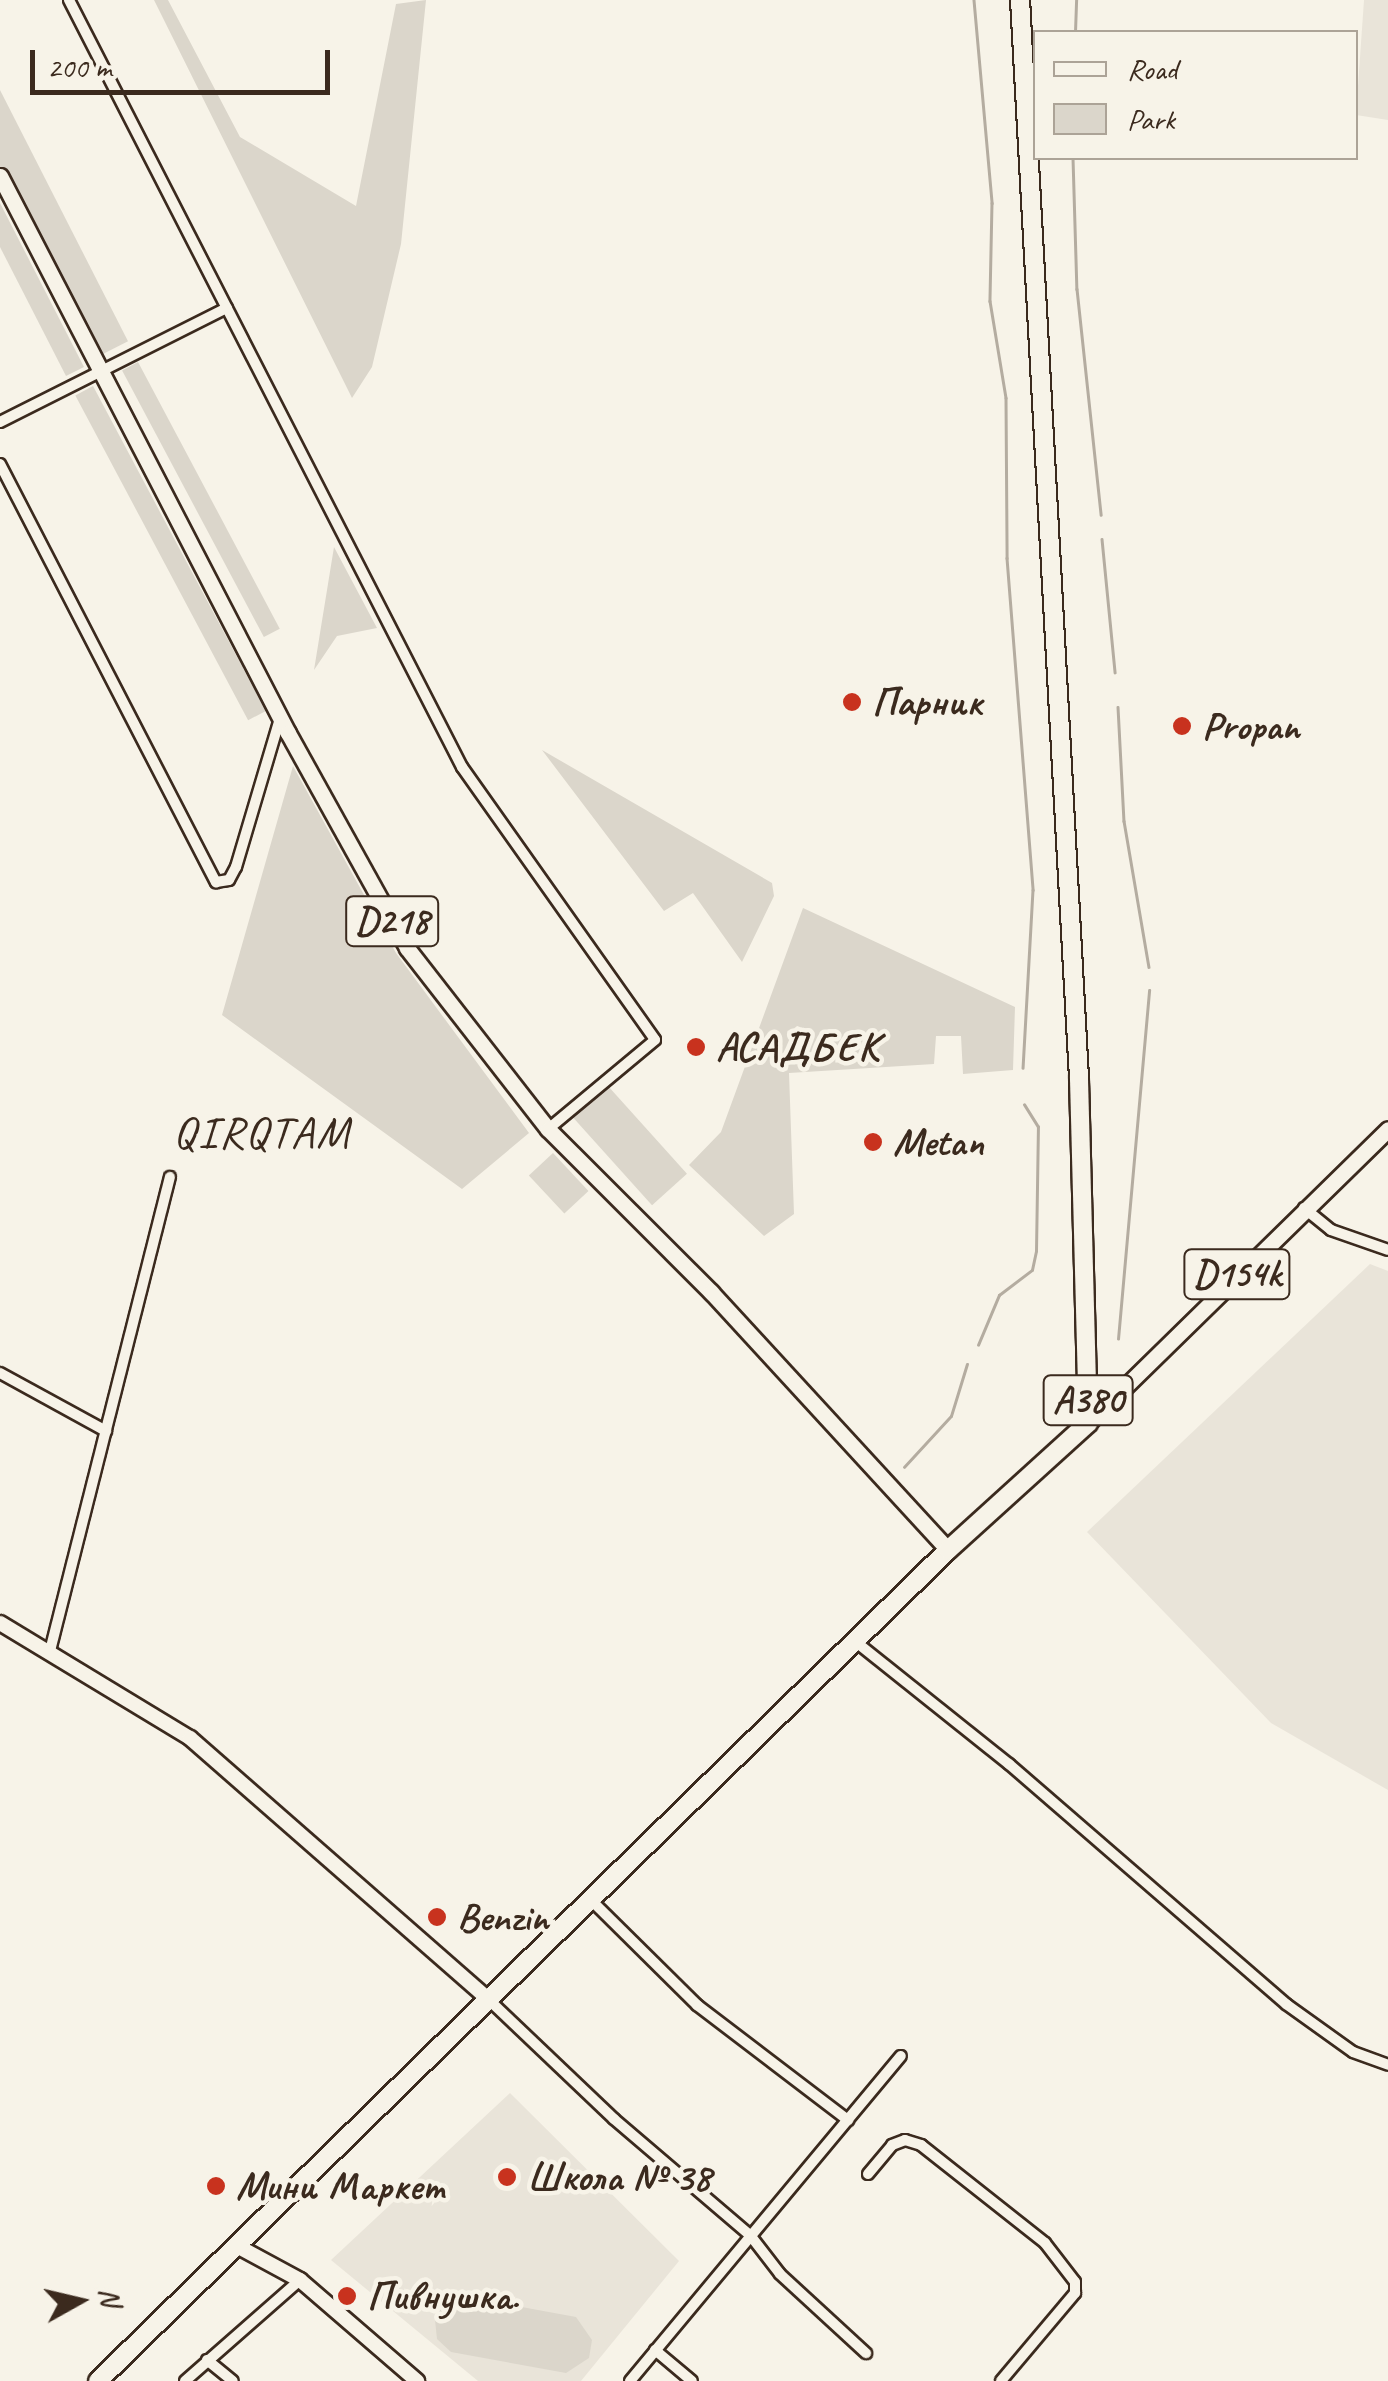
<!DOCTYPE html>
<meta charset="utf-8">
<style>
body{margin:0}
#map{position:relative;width:1388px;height:2381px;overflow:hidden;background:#f7f3e8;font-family:Caveat,sans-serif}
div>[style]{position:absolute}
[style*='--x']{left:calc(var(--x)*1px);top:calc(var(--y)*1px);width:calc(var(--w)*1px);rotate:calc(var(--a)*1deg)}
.built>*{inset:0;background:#e9e4d9}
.green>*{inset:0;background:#dbd6cb;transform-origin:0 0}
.stream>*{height:2.5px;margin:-1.25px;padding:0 1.25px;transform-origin:1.25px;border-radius:1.25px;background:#b4aca0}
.roads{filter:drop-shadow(2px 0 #3b2a1e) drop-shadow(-2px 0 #3b2a1e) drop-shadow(0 2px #3b2a1e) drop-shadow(0 -2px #3b2a1e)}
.street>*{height:10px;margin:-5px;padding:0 5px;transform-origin:5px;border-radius:5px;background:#f7f3e8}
.secondary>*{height:14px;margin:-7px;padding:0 7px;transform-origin:7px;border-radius:7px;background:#f7f3e8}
.primary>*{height:15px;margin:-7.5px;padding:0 7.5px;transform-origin:7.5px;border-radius:7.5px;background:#f7f3e8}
.highway>*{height:18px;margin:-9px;padding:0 9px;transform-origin:9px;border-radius:9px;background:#f7f3e8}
.dots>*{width:28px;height:28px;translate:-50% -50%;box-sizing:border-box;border:5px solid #f7f3e8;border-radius:50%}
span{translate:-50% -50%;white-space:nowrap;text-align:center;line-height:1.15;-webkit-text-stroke:9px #f7f3e8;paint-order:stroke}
.shield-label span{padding:2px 8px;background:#f7f3e8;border:2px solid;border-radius:8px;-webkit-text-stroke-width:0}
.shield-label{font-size:38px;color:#3b2a1e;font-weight:700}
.poi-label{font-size:40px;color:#3b2a1e;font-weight:700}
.left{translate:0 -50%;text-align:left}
.quarter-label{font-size:45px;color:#3b2a1e;letter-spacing:2.5px}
.legend{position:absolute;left:1033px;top:30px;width:325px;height:130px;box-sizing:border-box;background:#f7f3e8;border:2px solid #aca397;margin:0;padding:12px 18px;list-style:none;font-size:30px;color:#3b2a1e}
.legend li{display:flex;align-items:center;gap:20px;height:50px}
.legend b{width:50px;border:2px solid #aca397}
.north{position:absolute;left:30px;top:2251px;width:100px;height:100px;-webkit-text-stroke:8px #f7f3e8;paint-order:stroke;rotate:82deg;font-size:28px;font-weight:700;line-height:40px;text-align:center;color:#3b2a1e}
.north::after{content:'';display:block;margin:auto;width:35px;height:45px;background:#3b2a1e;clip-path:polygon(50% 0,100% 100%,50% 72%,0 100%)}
.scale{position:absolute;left:30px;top:50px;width:300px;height:45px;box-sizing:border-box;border:5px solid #3b2a1e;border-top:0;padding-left:12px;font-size:30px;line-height:35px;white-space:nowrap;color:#3b2a1e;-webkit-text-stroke:8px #f7f3e8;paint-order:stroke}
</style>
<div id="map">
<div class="built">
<i style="clip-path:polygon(1364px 0,1388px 0,1388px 120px,1356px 115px)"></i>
<i style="clip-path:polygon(1370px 1264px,1388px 1271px,1388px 1790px,1271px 1723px,1087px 1532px)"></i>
<i style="clip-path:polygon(510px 2093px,679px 2261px,581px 2381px,478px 2381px,331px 2260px)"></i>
</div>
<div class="green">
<i style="clip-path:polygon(154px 0,168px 0,240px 137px,356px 206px,396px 4px,426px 0,401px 244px,372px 367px,352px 398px)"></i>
<i style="left:0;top:90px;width:282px;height:37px;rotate:63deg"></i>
<i style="clip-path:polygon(0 203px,84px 367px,66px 376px,0 247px)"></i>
<i style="left:138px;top:362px;width:302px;height:18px;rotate:62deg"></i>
<i style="left:93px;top:386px;width:368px;height:20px;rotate:62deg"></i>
<i style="clip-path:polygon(334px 547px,377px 628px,337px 636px,314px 670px)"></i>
<i style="clip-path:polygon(542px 750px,772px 883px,774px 896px,742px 962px,693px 893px,664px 911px)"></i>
<i style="clip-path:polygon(293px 766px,396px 953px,529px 1133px,462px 1189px,222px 1015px)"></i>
<i style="clip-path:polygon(803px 908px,1015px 1007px,1013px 1070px,963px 1074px,961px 1036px,936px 1036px,934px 1064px,789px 1073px,794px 1214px,764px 1236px,689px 1165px,721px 1132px)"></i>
<i style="left:608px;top:1086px;width:118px;height:47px;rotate:48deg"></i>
<i style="left:553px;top:1153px;width:52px;height:33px;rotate:47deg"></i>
<i style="clip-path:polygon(461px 2296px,576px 2317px,592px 2340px,589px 2358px,566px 2373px,451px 2352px,437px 2339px,435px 2320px,444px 2303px)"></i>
</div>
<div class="stream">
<i style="--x:974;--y:0;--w:204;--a:84.9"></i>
<i style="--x:992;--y:203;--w:98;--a:91.2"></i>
<i style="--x:990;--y:301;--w:98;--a:80.6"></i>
<i style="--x:1006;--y:398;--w:160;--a:89.6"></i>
<i style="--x:1007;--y:558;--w:333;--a:85.5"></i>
<i style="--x:1033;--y:890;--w:178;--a:93.2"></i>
<i style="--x:1075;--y:32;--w:32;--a:-88"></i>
<i style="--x:1073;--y:158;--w:131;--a:88.3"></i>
<i style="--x:1077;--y:289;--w:227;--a:83.9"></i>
<i style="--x:1102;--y:539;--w:134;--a:84.4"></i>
<i style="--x:1118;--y:707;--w:114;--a:87"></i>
<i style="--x:1124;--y:821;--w:148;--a:80.3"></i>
<i style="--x:1118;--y:1339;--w:350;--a:-84.9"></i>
<i style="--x:978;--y:1345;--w:54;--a:-67.2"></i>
<i style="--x:999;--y:1295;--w:41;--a:-37.1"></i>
<i style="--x:1032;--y:1270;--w:19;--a:-78"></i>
<i style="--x:1036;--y:1251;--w:124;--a:-89.1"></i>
<i style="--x:1038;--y:1127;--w:26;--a:-122"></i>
<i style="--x:904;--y:1467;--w:69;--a:-47.3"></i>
<i style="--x:951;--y:1416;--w:54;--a:-72.9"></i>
</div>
<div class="roads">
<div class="street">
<i style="--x:69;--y:0;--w:862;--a:62.87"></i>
<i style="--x:462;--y:767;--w:334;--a:54.7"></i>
<i style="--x:655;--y:1040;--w:139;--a:140.2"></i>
<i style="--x:0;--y:422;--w:254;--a:-26.7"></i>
<i style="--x:0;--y:464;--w:471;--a:62.7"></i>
<i style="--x:216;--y:882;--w:13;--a:-9"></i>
<i style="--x:229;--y:880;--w:15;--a:-62"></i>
<i style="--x:236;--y:867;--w:155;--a:-73.5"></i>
<i style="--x:1304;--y:1208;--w:35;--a:39"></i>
<i style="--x:1331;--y:1230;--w:60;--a:19.3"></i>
<i style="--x:0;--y:1373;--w:121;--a:28.7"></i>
<i style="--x:856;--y:1642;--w:196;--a:38.6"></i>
<i style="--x:1009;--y:1764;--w:367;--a:40.9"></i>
<i style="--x:1286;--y:2004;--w:82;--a:35.6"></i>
<i style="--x:1353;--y:2052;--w:37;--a:20"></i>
<i style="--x:50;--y:1651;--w:489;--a:-75.8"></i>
<i style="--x:592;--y:1901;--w:148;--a:44.7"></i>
<i style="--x:697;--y:2005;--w:190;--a:37.3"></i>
<i style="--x:487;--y:1998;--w:175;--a:43.6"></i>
<i style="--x:614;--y:2119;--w:179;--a:40.5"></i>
<i style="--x:750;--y:2235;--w:49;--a:52.4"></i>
<i style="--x:780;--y:2274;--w:117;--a:42.6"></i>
<i style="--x:868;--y:2174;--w:38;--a:-50"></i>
<i style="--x:892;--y:2145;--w:14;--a:-21"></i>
<i style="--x:905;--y:2140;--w:17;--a:17"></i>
<i style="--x:921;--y:2145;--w:158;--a:38.3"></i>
<i style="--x:1045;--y:2243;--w:49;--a:52.4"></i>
<i style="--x:1075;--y:2282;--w:11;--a:90"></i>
<i style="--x:1075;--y:2293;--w:115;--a:130.1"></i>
<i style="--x:655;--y:2350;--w:48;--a:40"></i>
<i style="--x:207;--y:2360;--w:33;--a:39"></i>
<i style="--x:185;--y:2381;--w:153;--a:-41.3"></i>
<i style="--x:630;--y:2381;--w:423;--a:-50.2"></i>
</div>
<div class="secondary">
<i style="--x:0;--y:1623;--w:222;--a:31.2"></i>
<i style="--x:190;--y:1738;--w:393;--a:41.2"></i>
<i style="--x:237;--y:2246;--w:72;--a:28.4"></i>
<i style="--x:300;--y:2280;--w:155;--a:40.8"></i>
</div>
<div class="primary">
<i style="--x:0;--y:176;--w:627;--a:62.66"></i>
<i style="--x:288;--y:733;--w:246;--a:61"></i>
<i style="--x:407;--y:948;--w:229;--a:52.1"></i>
<i style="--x:548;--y:1129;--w:231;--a:45"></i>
<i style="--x:711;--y:1292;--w:350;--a:47.4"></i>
<i style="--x:1088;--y:1423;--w:420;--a:-44.4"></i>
</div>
<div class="highway">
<i style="--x:98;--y:2381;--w:1189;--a:-44.35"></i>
<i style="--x:948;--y:1550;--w:189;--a:-42.2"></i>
<i style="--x:1088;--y:1423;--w:345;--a:-91.5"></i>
<i style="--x:1079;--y:1078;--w:1080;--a:-93.13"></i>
</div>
</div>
<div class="dots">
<i style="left:852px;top:702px;background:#c8321e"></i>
<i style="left:1182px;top:726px;background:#c8321e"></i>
<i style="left:696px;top:1047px;background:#c8321e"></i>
<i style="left:873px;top:1142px;background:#c8321e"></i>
<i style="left:437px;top:1917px;background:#c8321e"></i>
<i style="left:507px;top:2177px;background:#c8321e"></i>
<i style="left:216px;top:2186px;background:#c8321e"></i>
<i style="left:347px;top:2296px;background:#c8321e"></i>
</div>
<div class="shield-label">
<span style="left:392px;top:921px">D218</span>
<span style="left:1237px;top:1274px">D154k</span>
<span style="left:1088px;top:1400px">A380</span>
</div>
<div class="poi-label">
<span class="left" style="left:872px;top:702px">Парник</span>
<span class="left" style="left:1202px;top:726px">Propan</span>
<span class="left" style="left:716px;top:1047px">АСАДБЕК</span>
<span class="left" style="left:893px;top:1142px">Metan</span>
<span class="left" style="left:457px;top:1917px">Benzin</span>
<span class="left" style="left:527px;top:2177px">Школа № 38</span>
<span class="left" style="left:236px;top:2186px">Мини Маркет</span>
<span class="left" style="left:367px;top:2296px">Пивнушка.</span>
</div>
<div class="quarter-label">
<span style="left:262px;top:1133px">QIRQTAM</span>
</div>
<ul class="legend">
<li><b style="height:12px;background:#f7f3e8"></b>Road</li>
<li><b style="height:28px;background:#dbd6cb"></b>Park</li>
</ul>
<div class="north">N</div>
<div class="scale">200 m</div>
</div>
